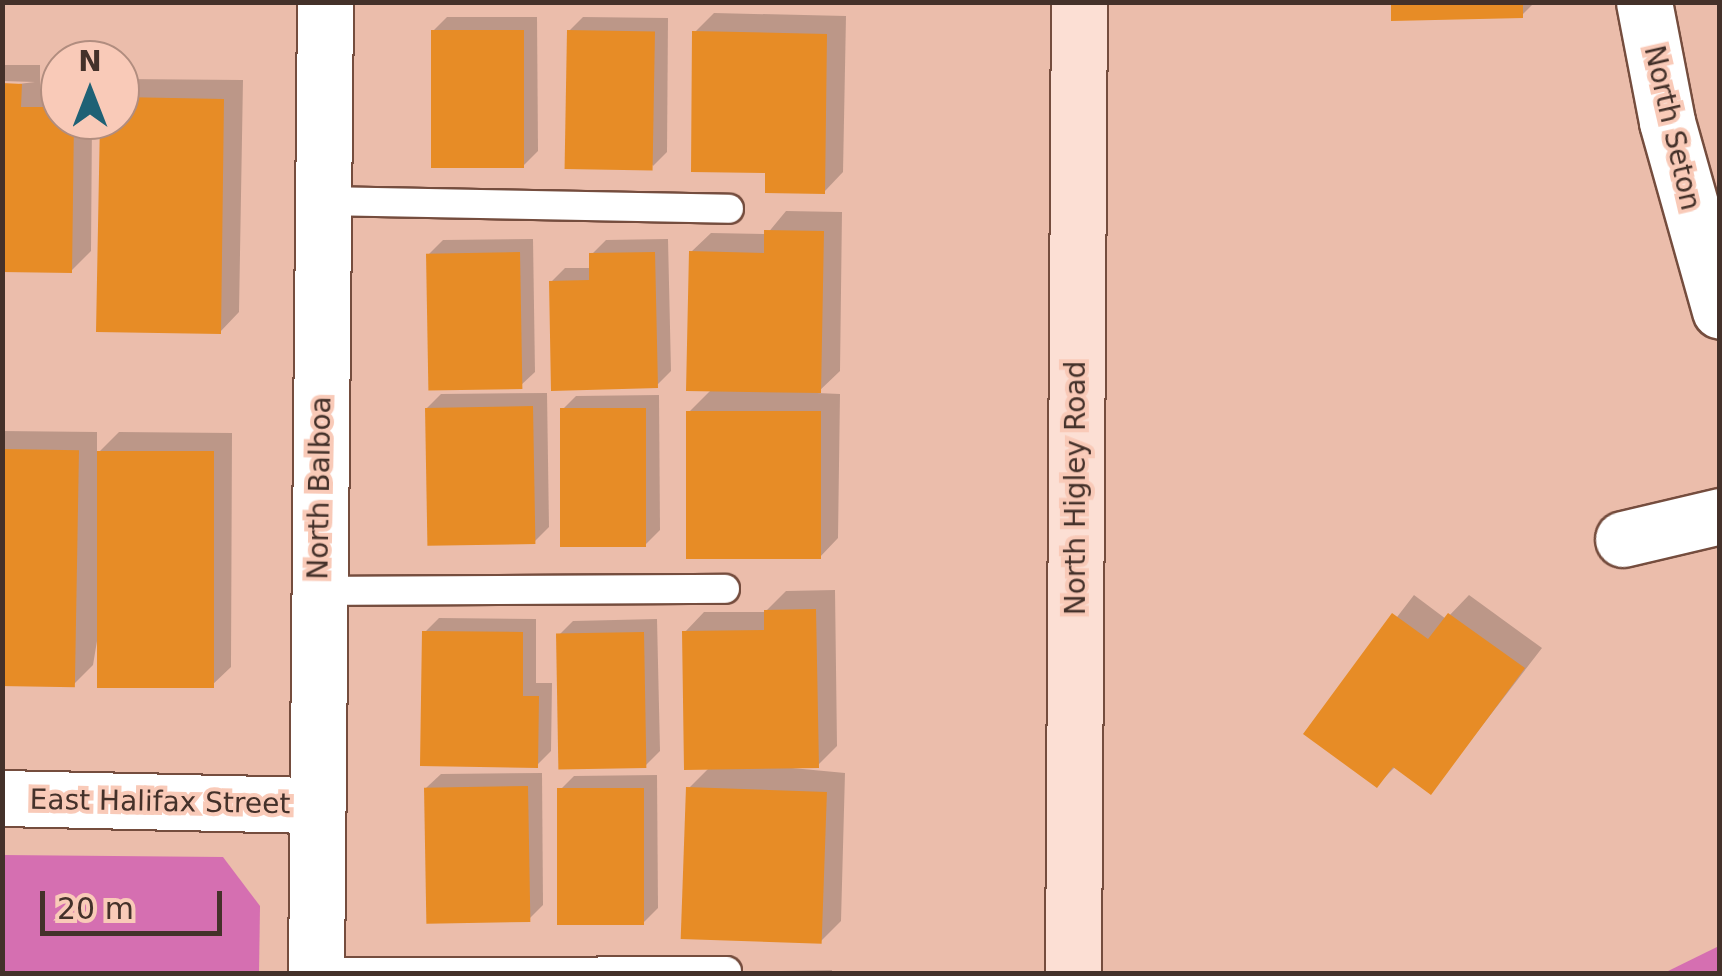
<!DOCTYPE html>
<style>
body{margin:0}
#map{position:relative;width:1722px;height:976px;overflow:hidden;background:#ebbdab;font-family:"DejaVu Sans",sans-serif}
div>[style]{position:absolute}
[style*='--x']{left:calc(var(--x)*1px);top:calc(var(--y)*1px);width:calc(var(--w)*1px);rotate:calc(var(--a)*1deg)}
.green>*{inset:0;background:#d56fb1}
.shadow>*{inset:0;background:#0003}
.building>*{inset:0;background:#e78c26;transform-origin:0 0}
.roads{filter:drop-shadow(2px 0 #754d3e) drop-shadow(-2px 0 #754d3e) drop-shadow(0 2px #754d3e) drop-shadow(0 -2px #754d3e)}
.lane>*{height:28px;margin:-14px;padding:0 14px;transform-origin:14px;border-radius:14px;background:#fff}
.street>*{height:55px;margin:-27.5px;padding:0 27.5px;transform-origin:27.5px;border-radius:27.5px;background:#fff}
.secondary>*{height:55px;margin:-27.5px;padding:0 27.5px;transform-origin:27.5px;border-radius:27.5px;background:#fcdfd4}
span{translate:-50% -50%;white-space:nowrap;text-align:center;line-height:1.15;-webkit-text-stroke:8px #f9cab8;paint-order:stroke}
.street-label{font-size:28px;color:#44312a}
.frame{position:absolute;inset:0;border:5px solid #44312a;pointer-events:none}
.north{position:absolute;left:40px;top:40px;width:100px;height:100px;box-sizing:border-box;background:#f9cab8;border:2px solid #b18d7f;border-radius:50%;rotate:0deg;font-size:28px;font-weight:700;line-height:40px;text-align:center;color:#44312a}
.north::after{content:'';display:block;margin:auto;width:35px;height:45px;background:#1f6175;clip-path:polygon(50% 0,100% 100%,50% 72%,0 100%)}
.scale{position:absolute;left:40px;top:891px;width:182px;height:45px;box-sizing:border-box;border:5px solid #44312a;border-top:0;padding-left:12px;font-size:30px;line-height:35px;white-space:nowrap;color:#44312a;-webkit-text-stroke:8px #f9cab8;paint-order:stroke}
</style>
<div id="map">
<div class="green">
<i style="clip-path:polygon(3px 855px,223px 857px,260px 906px,259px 973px,3px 973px)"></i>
<i style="clip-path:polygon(1719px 946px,1719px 973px,1664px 973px)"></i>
</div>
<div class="shadow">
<i style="clip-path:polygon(1394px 2px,1535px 2px,1522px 15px)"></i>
<i style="clip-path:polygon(714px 13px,846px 16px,843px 172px,824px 192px,768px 170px,695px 32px)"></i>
<i style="clip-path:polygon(447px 17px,537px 17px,538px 151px,524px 165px,433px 31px)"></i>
<i style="clip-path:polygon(583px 17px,668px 18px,667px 152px,653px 166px,569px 31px)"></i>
<i style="clip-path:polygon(2px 65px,40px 65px,40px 89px,60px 89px,60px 120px,92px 120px,91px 251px,71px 271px,2px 86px,35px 82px,2px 81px)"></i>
<i style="clip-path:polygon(243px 80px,239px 312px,220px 332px,102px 120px,120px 120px,122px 79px)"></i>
<i style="clip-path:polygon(786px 211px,842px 212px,840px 371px,817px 393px,840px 394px,838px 538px,819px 558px,689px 412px,712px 389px,691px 252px,711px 233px,767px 234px)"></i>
<i style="clip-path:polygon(533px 239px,535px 372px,520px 386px,429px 254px,443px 240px)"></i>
<i style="clip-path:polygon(668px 239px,671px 371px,657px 385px,551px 282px,565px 268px,592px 268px,592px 254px,606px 240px)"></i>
<i style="clip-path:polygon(547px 393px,549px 527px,535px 541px,427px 408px,441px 394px)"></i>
<i style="clip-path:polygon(659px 395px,660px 530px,646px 544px,562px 410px,576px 396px)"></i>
<i style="clip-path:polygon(2px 431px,97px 432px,97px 454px,119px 432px,232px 433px,231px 667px,211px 686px,99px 629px,93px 665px,74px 684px,2px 683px)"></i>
<i style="clip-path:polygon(835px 590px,837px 746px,818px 765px,771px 766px,845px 773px,841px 921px,821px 941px,689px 788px,710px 767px,685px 632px,704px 612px,765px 612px,786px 591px)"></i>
<i style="clip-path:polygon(1414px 595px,1446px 619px,1469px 595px,1542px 648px,1431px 792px,1396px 766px,1377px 785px,1307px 734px)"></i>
<i style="clip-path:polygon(439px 618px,536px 619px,536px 683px,552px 683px,551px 751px,537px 765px,425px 632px)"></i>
<i style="clip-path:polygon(657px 619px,660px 751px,646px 765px,559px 635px,573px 621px)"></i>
<i style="clip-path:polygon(542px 773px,543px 905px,529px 919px,426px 788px,441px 774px)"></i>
<i style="clip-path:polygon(657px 775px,658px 908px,644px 922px,560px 790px,574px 776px)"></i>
<i style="clip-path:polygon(832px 970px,832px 974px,779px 974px,781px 971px)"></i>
</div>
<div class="building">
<i style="clip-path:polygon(1391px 2px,1523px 2px,1523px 18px,1391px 21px)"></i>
<i style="left:431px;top:30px;width:93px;height:138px"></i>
<i style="left:567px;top:30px;width:88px;height:139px;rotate:1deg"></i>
<i style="clip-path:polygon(692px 31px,827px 34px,825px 194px,765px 193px,765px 173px,691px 172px)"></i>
<i style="clip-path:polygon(2px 83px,22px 84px,21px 107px,60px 107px,60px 120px,74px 120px,72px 273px,2px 272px)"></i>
<i style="clip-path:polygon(120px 97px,224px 99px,221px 334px,96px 332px,100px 120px,120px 120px)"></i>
<i style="clip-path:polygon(764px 230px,824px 231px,821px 393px,686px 391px,689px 251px,764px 253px)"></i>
<i style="left:520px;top:252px;width:137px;height:94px;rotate:89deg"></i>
<i style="clip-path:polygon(655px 252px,658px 388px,551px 391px,549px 281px,589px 280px,589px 253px)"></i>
<i style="left:533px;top:406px;width:138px;height:108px;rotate:89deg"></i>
<i style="left:646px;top:408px;width:139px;height:86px;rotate:90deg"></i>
<i style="left:686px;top:411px;width:135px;height:148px"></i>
<i style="left:2px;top:449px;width:77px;height:237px;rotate:1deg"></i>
<i style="left:97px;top:451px;width:117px;height:237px"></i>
<i style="clip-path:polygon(816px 609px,819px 768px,684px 770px,682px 631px,764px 630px,764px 610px)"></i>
<i style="clip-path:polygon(1392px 613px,1428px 639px,1448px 613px,1525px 668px,1431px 795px,1393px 767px,1377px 788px,1303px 734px)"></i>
<i style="clip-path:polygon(422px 631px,523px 632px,523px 696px,539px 696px,538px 768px,420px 766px)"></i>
<i style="left:644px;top:632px;width:136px;height:88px;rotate:89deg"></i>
<i style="left:528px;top:786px;width:136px;height:104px;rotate:89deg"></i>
<i style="left:686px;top:787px;width:141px;height:152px;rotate:2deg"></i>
<i style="left:644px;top:788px;width:137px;height:87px;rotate:90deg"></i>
</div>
<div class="roads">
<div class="lane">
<i style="--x:324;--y:201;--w:405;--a:1.1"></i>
<i style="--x:319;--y:591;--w:406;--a:-0.3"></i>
<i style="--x:316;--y:972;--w:411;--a:-0.1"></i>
</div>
<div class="street">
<i style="--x:1644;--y:2;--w:122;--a:79.1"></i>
<i style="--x:1667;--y:122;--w:196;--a:74.3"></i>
<i style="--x:1623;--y:539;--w:100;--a:-13.3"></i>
<i style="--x:2;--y:798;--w:315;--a:1.3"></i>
<i style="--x:316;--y:974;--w:972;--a:-89.47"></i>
</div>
<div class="secondary">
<i style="--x:1073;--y:974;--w:972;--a:-89.65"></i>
</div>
</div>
<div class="street-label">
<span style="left:1672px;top:128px;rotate:77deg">North Seton</span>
<span style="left:320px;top:488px;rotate:-89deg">North Balboa</span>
<span style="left:1076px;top:488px;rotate:-90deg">North Higley Road</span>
<span style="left:160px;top:802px;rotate:1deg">East Halifax Street</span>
</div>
<div class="frame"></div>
<div class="north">N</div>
<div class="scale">20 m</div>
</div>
